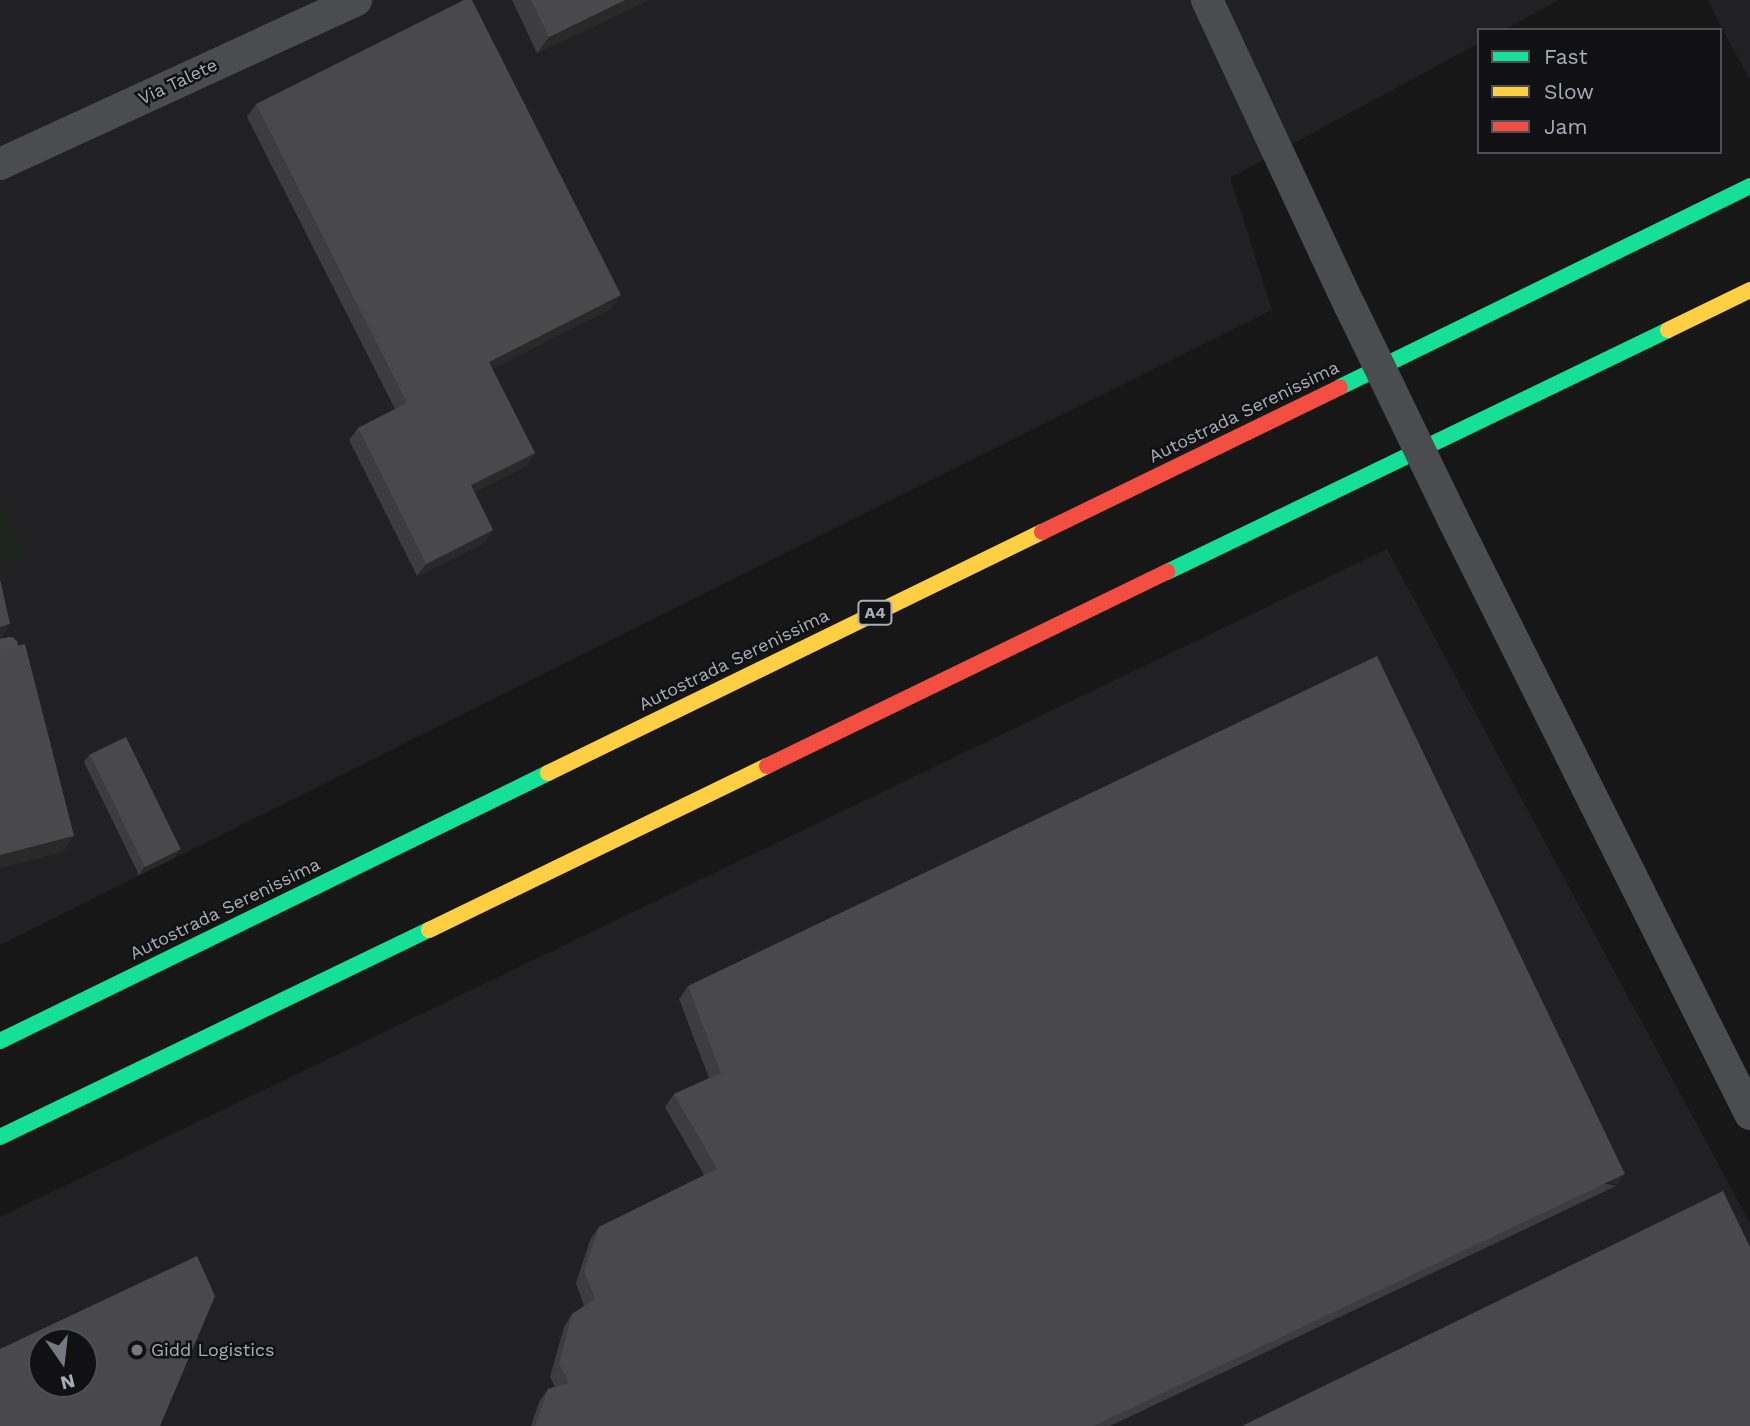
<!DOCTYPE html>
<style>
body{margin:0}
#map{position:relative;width:1750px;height:1426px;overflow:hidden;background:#171717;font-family:"Work Sans",sans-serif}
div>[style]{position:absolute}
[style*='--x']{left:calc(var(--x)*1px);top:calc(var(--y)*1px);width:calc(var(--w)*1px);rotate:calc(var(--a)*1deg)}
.built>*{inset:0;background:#212123}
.green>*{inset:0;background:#1d241e}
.lane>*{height:16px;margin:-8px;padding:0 8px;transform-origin:8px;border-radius:8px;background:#4b4c50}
.street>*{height:32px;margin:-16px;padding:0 16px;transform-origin:16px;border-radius:16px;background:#4b4c50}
.fast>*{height:16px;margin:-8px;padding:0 8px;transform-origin:8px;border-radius:8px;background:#16e098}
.slow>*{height:16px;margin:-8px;padding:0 8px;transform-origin:8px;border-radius:8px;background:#ffcf43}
.jam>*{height:16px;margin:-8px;padding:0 8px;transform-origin:8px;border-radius:8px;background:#f24e42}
.street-bridge>*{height:32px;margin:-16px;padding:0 16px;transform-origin:16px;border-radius:16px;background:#4b4c50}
.wall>*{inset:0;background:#3d3d3f}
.shaded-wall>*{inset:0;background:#29292a;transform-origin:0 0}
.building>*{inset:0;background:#49494c;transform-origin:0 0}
.dots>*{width:19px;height:19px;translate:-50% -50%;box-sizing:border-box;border:4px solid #111113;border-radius:50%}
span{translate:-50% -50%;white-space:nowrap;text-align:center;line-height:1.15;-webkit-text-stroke:5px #111113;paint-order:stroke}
.shield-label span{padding:2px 5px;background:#111113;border:2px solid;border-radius:5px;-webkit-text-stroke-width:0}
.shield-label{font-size:16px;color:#a8adb8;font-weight:700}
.street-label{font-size:18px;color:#a8adb8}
.poi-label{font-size:18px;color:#a8adb8}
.left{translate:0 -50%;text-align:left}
.legend{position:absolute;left:1477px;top:28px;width:245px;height:126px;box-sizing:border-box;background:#111113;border:2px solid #4d4f55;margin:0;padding:9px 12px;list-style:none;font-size:21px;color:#a8adb8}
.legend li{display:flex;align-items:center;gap:14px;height:35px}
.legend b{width:35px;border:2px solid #4d4f55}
.north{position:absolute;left:28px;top:1328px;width:70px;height:70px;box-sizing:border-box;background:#111113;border:2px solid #4d4f55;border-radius:50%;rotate:166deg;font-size:19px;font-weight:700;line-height:28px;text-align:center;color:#a8adb8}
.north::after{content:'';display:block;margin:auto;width:24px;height:32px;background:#757880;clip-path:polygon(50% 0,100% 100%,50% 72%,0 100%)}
</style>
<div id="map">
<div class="built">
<i style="clip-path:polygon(0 0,1559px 0,1504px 30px,1479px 30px,1479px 43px,1230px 178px,1272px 310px,0 945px)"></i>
<i style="clip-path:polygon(1707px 0,1750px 0,1750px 80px)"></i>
<i style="clip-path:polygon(evenodd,1387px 549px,1750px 1223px,1750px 1426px,0 1426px,0 1217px,1387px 549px,42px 1342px,84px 1342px,84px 1384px,42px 1384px,42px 1342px)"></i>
</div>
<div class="green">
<i style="clip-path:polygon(0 499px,27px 554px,0 567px)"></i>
</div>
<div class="lane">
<i style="--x:0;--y:647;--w:10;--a:-11"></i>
</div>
<div class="street">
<i style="--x:1207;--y:0;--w:338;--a:65"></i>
<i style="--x:0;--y:164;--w:392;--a:-24.7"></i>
<i style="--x:1453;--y:519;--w:665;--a:63.47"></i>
</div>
<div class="fast">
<i style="--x:1340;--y:387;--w:457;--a:-26.1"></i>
<i style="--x:1167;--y:572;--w:556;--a:-25.78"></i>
<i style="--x:0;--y:1041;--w:610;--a:-26.06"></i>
<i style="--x:0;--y:1137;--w:476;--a:-25.8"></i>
</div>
<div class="slow">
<i style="--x:1668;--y:330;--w:91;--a:-26"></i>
<i style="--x:548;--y:773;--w:550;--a:-26.01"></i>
<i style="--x:429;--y:930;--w:376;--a:-25.9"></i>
</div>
<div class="jam">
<i style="--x:1042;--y:532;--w:331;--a:-25.9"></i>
<i style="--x:767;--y:766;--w:445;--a:-25.9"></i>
</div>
<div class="street-bridge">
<i style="--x:1350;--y:306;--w:237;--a:64.2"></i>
</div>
<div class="wall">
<i style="clip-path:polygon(512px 0,648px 0,537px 53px)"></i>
<i style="clip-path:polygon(256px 104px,612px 308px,492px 369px,535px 453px,526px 466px,474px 492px,493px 530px,484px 543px,417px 576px,349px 440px,358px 428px,395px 409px,247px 117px)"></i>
<i style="clip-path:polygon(90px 754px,175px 857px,139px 875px,84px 762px)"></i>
<i style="clip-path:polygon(688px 986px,1616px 1186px,1110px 1426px,531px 1426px,539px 1402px,548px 1389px,555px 1387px,550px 1377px,564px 1327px,572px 1314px,584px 1306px,576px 1283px,590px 1240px,599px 1227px,704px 1175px,665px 1107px,674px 1094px,709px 1078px,679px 999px)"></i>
</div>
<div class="shaded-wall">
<i style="clip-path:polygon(625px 0,648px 0,537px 53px,549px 37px)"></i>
<i style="clip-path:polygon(621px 295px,612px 308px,480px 375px,489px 362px)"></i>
<i style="clip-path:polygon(535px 453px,526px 466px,462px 498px,471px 485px)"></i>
<i style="clip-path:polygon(493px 530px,484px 543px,417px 576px,426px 564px)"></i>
<i style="clip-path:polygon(10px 624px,2px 637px,0 637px,0 627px)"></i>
<i style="clip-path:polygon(74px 836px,63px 852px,0 868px,0 855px)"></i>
<i style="clip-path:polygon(181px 849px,175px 857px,139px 875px,145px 866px)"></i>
<i style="left:1625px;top:1174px;width:15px;height:589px;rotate:127deg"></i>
</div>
<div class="building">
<i style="clip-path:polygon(464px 0,472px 0,621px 295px,489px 362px,535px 453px,471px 485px,493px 530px,426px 564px,358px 428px,407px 403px,256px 104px)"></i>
<i style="clip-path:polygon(531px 0,625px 0,549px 37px)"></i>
<i style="clip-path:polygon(0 579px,10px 624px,0 627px)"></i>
<i style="clip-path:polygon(25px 644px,74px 836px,0 855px,0 650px)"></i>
<i style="clip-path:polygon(1377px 656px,1625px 1174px,1093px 1426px,535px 1426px,548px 1389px,569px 1383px,559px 1364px,572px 1314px,595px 1299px,584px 1271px,599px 1227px,717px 1169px,674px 1094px,721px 1073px,688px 986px)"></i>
<i style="left:126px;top:737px;width:125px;height:40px;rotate:64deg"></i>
<i style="clip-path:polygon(1723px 1191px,1750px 1247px,1750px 1426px,1242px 1426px)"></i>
<i style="clip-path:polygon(evenodd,197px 1256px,215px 1296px,160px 1426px,0 1426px,0 1349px,197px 1256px,42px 1342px,84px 1342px,84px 1384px,42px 1384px,42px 1342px)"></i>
</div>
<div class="dots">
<i style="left:137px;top:1350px;background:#757880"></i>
</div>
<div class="shield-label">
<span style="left:875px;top:613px">A4</span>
</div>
<div class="street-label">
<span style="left:178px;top:82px;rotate:-25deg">Via Talete</span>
<span style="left:1244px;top:412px;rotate:-26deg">Autostrada Serenissima</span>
<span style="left:734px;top:660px;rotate:-26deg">Autostrada Serenissima</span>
<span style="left:225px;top:909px;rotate:-26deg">Autostrada Serenissima</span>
</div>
<div class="poi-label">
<span class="left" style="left:151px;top:1350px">Gidd Logistics</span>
</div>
<ul class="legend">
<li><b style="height:9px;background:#16e098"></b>Fast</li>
<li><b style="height:9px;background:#ffcf43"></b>Slow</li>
<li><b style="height:9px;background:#f24e42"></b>Jam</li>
</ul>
<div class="north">N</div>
</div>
